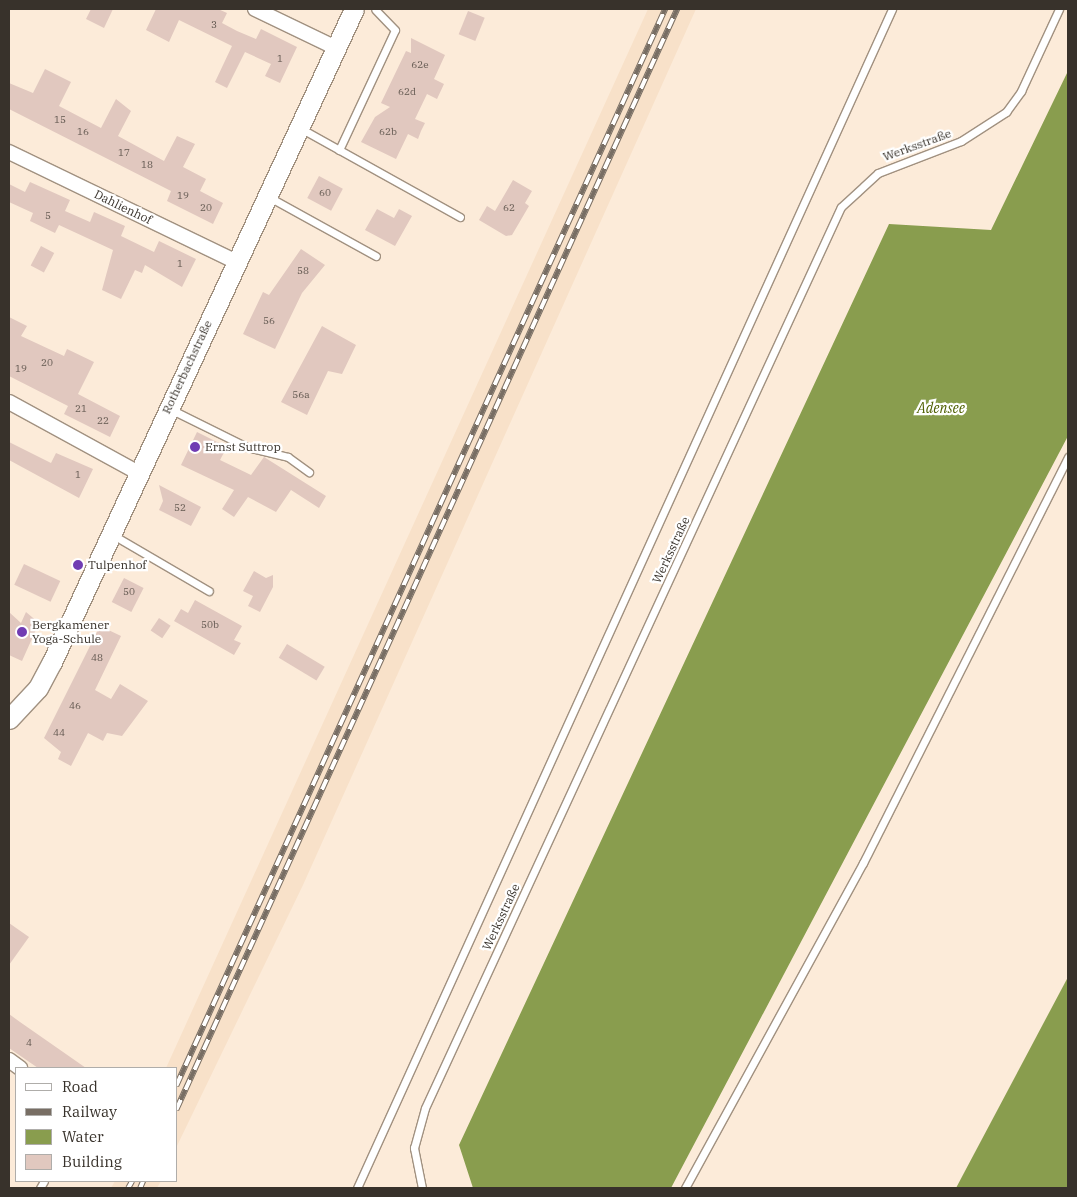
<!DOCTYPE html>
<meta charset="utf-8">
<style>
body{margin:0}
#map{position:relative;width:1077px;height:1197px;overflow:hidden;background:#fcebd9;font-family:"IBM Plex Serif",serif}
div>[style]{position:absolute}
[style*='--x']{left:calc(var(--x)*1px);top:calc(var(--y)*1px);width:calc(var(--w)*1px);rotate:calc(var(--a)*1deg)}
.built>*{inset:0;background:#f8e1c9}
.water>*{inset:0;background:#899d4e}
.building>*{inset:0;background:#e1c8bf;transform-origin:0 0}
.roads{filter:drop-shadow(1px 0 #a19180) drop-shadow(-1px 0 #a19180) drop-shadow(0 1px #a19180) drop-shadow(0 -1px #a19180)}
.lane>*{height:7px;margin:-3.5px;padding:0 3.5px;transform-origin:3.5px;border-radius:3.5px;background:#fff}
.street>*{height:14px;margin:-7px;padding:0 7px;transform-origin:7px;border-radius:7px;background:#fff}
.secondary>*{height:19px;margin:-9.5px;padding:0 9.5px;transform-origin:9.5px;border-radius:9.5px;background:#fff}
.rail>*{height:5.5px;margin-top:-2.75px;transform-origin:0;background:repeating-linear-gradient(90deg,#fff 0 11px,#786e64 0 22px);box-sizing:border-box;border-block:1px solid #786e64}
.dots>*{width:14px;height:14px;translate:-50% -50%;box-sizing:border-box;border:2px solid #fff;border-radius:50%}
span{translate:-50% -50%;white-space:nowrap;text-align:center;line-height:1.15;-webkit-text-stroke:4.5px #fff;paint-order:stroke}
.number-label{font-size:10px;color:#625850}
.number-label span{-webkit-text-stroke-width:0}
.street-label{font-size:12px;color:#38322b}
.poi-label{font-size:12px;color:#38322b}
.left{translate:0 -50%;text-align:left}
.water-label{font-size:14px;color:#4e5f00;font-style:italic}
.frame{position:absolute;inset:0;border:10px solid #38322b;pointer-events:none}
.legend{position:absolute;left:15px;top:1067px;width:162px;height:115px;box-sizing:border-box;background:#fff;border:1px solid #afadaa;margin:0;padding:6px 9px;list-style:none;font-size:15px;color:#38322b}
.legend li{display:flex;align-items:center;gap:10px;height:25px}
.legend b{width:25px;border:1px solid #afadaa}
</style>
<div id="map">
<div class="built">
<i style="clip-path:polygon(648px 9px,696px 9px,303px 885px,176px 1148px,176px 1068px,166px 1068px)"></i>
<i style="clip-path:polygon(115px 1181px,161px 1181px,157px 1188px,111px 1188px)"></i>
</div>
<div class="water">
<i style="clip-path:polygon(1068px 71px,1068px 436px,671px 1188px,473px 1188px,459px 1145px,889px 224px,991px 230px)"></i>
<i style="clip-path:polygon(1068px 977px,1068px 1188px,956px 1188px)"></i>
</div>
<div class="building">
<i style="clip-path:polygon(91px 9px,113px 9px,104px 28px,86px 19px)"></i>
<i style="clip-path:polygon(156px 9px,218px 9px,227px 13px,222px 23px,237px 31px,256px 39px,261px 29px,297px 47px,280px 83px,265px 76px,271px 64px,245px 52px,227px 88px,215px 82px,232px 46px,179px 20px,169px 42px,146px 30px)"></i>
<i style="left:468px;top:11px;width:18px;height:25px;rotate:22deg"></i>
<i style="clip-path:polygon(411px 38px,445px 55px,434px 79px,444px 84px,437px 99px,427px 94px,415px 119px,425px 123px,421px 131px,418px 139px,408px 134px,396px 159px,361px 142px,375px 117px,390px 107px,381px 103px,406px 51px,411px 53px)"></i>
<i style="clip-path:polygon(45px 69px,71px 82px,59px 106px,101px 128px,116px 99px,131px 111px,118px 136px,164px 161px,177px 136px,195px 144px,183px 167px,206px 179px,200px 191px,223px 203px,213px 224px,167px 201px,171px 191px,9px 109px,9px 83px,33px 93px)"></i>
<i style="left:319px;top:176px;width:27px;height:25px;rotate:28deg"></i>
<i style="clip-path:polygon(513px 180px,532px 191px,525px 203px,529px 206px,512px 235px,506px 236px,479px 220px,487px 206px,495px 211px)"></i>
<i style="clip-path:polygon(30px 182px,70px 200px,65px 211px,90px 222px,94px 212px,125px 226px,121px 236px,154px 252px,159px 241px,196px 259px,182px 287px,145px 265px,142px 273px,135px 270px,121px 299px,102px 290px,113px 250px,59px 225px,55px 233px,30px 221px,33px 213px,9px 202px,9px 184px,25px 192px)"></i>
<i style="clip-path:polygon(377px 209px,394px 218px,399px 209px,412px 216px,395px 246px,365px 230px)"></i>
<i style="left:41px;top:246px;width:15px;height:22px;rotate:28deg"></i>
<i style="clip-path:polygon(301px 249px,325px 265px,302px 293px,275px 349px,243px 334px,263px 292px,269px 295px)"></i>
<i style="clip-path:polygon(9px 317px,27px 326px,21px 336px,64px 356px,67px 349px,94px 362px,78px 394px,120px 416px,110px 437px,64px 414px,68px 406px,9px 376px)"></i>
<i style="clip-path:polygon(322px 326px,356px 345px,342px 374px,328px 371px,307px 415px,281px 402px)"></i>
<i style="clip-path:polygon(197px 432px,227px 447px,220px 460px,251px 475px,264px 457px,326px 496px,319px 508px,291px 490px,276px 512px,248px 497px,234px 517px,222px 509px,234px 490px,181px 465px)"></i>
<i style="clip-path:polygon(9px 442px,51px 463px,56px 453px,93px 469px,79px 498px,9px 460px)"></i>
<i style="clip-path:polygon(159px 485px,201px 507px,191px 526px,159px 510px,163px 501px)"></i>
<i style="left:24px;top:564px;width:40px;height:23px;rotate:25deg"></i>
<i style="clip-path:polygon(254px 571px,266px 578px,273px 575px,273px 587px,260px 612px,248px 606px,253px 596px,243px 591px)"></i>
<i style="left:124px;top:578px;width:22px;height:27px;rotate:27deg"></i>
<i style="clip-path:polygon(195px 600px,242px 626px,234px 640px,241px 643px,234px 655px,174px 621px,181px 609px,188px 613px)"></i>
<i style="clip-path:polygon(9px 612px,21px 623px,26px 612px,39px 623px,22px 661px,9px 655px)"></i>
<i style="left:159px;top:618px;width:14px;height:15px;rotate:34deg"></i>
<i style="clip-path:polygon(100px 626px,121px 636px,95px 690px,111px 699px,120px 684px,148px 701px,122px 736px,107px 733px,103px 741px,88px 733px,71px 766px,58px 759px,61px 752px,44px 738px)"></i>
<i style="left:287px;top:644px;width:44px;height:16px;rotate:31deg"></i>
<i style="clip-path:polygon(9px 923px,29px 937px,9px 965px)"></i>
<i style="clip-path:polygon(9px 1014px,20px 1022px,86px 1068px,38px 1068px,9px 1048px)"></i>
</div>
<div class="roads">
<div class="lane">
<i style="--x:300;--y:128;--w:183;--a:29.1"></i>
<i style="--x:339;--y:150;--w:132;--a:-65"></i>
<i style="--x:395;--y:30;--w:28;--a:-134"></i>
<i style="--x:269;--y:197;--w:122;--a:28.9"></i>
<i style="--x:170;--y:409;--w:86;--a:26.3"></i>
<i style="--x:247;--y:447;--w:42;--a:13.7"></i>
<i style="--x:288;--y:457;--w:26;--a:36"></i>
<i style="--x:113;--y:535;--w:111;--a:30.3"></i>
<i style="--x:40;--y:1188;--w:8;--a:-60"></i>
<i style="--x:357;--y:1188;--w:1295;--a:-65.59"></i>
<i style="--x:422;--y:1188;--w:41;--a:-101.3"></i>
<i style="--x:414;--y:1148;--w:41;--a:-74.6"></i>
<i style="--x:425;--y:1108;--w:992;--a:-65.22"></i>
<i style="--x:841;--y:207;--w:50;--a:-42.6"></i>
<i style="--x:878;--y:173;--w:89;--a:-21.1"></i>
<i style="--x:961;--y:141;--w:54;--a:-32.8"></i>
<i style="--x:1006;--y:112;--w:26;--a:-54"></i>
<i style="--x:1021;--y:91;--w:90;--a:-65.1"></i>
<i style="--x:685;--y:1188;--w:371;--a:-61.3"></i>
<i style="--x:863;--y:863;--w:455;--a:-63.2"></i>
</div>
<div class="street">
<i style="--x:255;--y:9;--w:90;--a:25.7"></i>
<i style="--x:9;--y:152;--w:253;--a:25.8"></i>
<i style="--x:9;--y:402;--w:146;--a:28.7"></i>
<i style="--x:9;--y:1060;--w:14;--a:36"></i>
</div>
<div class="secondary">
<i style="--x:9;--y:719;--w:42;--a:-46.9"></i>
<i style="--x:38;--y:688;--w:30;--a:-62"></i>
<i style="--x:52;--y:662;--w:719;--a:-65.18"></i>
</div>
</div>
<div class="rail">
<i style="--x:176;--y:1086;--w:1183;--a:-65.58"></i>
<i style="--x:176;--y:1110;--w:1210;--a:-65.53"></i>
<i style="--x:128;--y:1188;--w:8;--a:-60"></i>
<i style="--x:140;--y:1188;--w:8;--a:-67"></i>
</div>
<div class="dots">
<i style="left:195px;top:447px;background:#703cb3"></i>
<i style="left:78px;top:565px;background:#703cb3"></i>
<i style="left:22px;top:632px;background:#703cb3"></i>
</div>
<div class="number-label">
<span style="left:214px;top:25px">3</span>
<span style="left:280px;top:59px">1</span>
<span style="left:420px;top:65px">62e</span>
<span style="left:407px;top:92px">62d</span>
<span style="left:60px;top:120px">15</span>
<span style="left:83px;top:132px">16</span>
<span style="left:388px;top:132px">62b</span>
<span style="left:124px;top:153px">17</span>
<span style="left:147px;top:165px">18</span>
<span style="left:325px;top:193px">60</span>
<span style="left:183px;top:196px">19</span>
<span style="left:206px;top:208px">20</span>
<span style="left:509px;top:208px">62</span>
<span style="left:48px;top:216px">5</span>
<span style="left:180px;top:264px">1</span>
<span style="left:303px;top:271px">58</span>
<span style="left:269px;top:321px">56</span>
<span style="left:47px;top:363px">20</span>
<span style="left:21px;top:369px">19</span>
<span style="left:301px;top:395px">56a</span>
<span style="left:81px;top:409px">21</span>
<span style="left:103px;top:421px">22</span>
<span style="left:78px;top:475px">1</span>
<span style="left:180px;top:508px">52</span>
<span style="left:129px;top:592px">50</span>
<span style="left:210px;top:625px">50b</span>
<span style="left:97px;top:658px">48</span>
<span style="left:75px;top:706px">46</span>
<span style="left:59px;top:733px">44</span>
<span style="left:29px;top:1043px">4</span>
</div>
<div class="street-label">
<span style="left:917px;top:145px;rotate:-20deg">Werksstraße</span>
<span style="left:123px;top:207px;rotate:26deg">Dahlienhof</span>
<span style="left:187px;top:367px;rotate:-65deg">Rotherbachstraße</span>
<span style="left:671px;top:550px;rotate:-65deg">Werksstraße</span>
<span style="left:501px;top:917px;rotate:-65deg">Werksstraße</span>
</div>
<div class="poi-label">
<span class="left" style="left:205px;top:447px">Ernst Suttrop</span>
<span class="left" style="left:88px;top:565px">Tulpenhof</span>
<span class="left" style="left:32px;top:632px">Bergkamener<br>Yoga-Schule</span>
</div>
<div class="water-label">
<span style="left:941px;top:408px">Adensee</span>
</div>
<div class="frame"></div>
<ul class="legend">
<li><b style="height:6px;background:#fff"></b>Road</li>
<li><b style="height:6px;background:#786e64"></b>Railway</li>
<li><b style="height:14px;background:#899d4e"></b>Water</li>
<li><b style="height:14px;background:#e1c8bf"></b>Building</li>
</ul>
</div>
